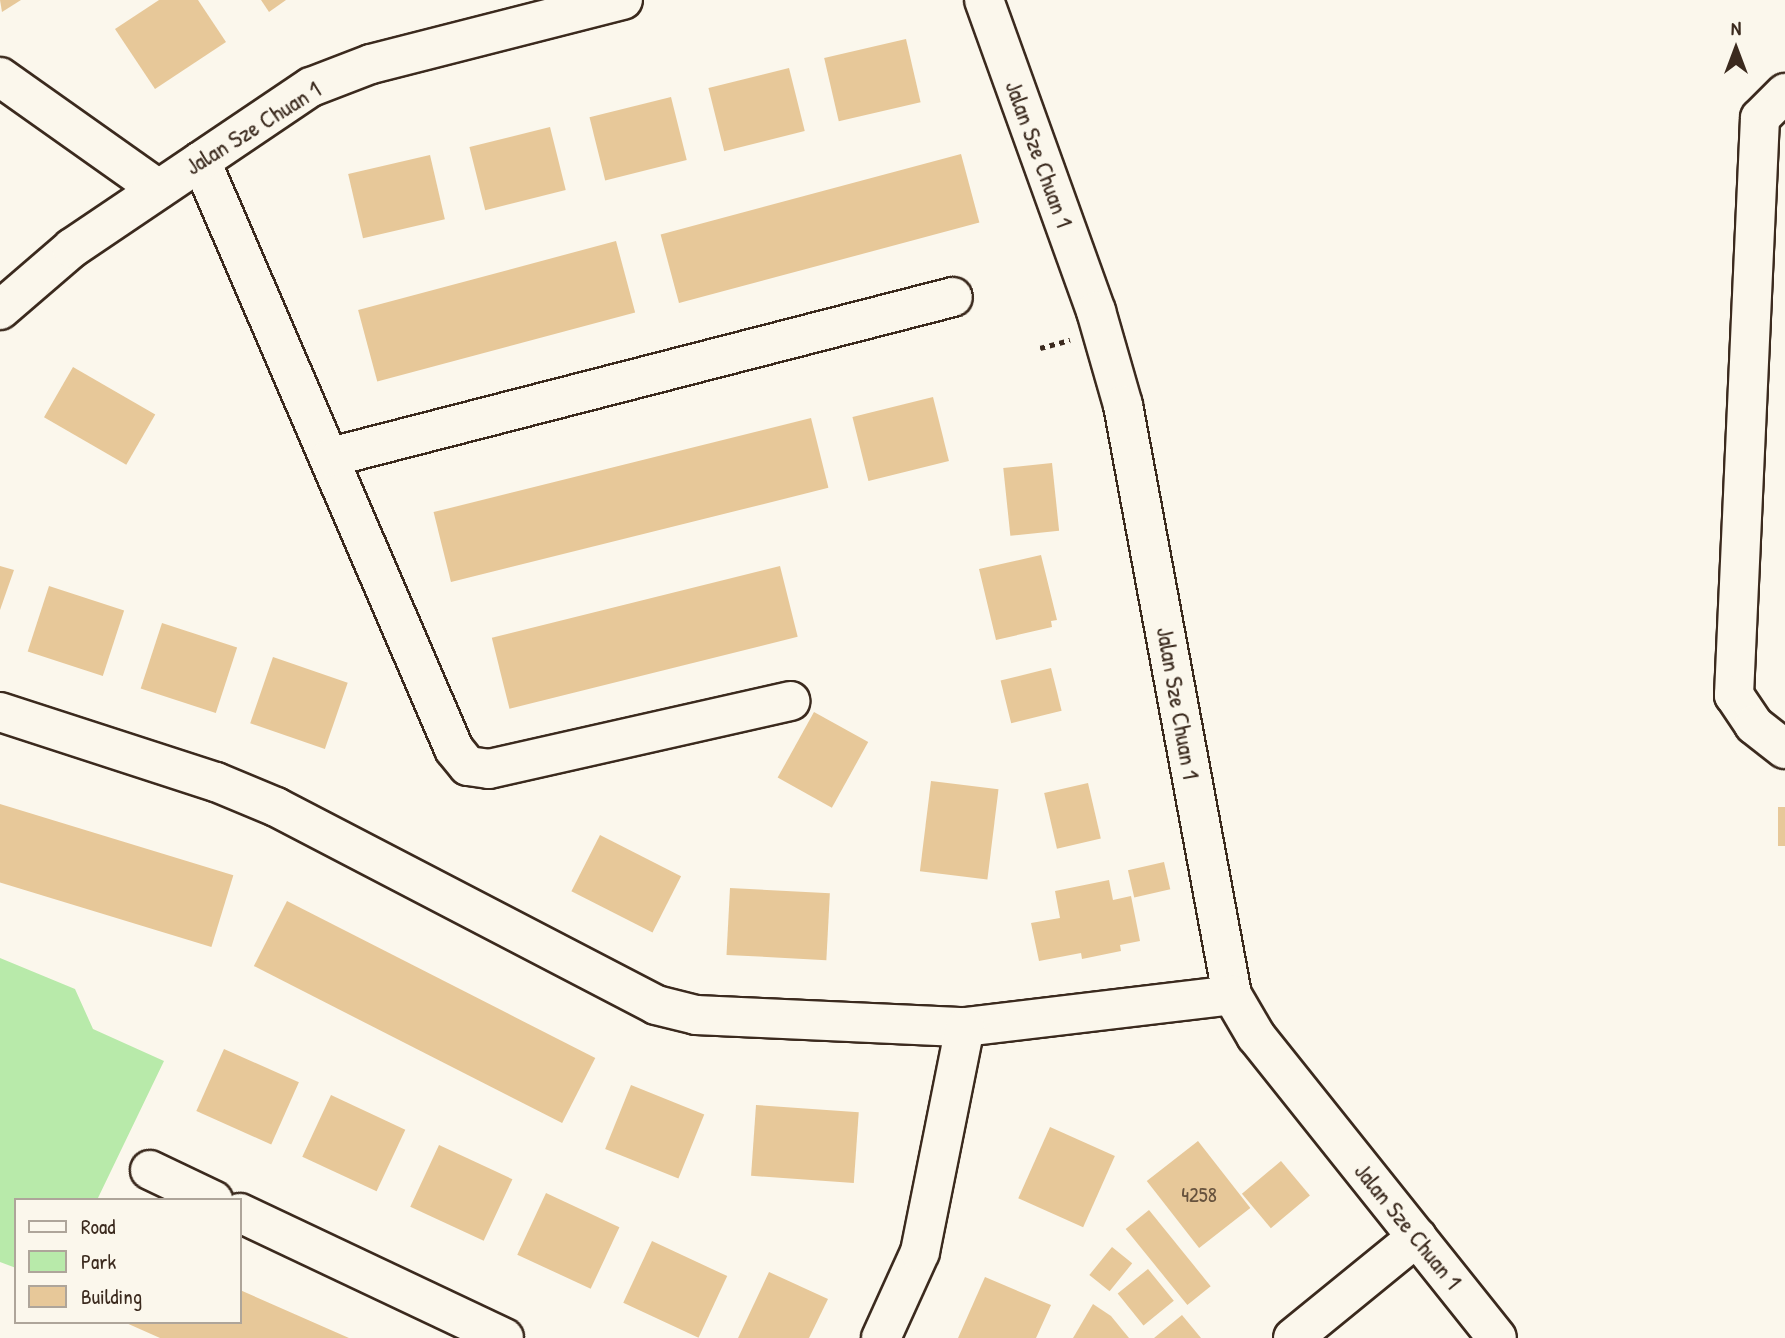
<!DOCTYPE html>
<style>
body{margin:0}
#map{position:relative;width:1785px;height:1338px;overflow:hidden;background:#fbf7ec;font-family:"Patrick Hand",sans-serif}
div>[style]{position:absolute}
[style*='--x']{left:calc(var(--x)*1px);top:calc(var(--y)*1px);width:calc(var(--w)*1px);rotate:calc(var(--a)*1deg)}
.green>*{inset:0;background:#b8eaaa}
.building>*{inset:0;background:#e7c899;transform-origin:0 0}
.path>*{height:4.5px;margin-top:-2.25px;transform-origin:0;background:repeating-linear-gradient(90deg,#3b2a1e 0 5px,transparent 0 10px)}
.roads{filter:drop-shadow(2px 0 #3b2a1e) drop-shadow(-2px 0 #3b2a1e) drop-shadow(0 2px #3b2a1e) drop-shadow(0 -2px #3b2a1e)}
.minor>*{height:38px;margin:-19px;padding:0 19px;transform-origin:19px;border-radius:19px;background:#fbf7ec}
span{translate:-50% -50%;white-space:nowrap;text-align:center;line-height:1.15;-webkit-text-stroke:5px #fbf7ec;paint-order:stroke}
.number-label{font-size:21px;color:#66523d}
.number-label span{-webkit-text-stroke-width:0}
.street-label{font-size:24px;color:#3b2a1e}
.legend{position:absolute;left:14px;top:1198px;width:228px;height:126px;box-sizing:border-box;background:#fbf7ec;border:2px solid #aea59a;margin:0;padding:9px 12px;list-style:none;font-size:21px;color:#3b2a1e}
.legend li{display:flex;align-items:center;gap:14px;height:35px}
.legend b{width:35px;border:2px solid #aea59a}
.north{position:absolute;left:1701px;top:14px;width:70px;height:70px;-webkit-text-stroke:5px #fbf7ec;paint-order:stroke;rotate:0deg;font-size:19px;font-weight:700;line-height:28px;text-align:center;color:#3b2a1e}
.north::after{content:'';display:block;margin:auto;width:24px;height:32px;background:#3b2a1e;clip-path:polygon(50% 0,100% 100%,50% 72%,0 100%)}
</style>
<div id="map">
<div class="green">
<i style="clip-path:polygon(0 958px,75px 989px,93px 1029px,164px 1061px,97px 1200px,16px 1200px,16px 1268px,0 1262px)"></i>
</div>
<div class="building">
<i style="clip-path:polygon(0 0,21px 0,2px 12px)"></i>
<i style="clip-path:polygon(159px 0,198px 0,226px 42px,155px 89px,115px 29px)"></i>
<i style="clip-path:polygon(261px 0,286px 0,269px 12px)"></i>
<i style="left:906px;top:39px;width:65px;height:84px;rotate:77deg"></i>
<i style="left:789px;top:68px;width:65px;height:83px;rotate:76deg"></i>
<i style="left:671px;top:97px;width:65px;height:84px;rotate:76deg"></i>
<i style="left:550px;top:127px;width:65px;height:83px;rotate:76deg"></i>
<i style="left:961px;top:154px;width:71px;height:311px;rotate:75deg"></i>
<i style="left:430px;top:155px;width:66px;height:84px;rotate:77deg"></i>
<i style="left:616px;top:241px;width:74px;height:267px;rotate:75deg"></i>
<i style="left:73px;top:367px;width:95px;height:58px;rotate:30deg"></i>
<i style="left:933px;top:397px;width:66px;height:83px;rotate:76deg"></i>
<i style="left:811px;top:418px;width:72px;height:389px;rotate:76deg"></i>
<i style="left:1052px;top:463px;width:68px;height:49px;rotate:84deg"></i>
<i style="clip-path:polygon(1041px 555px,1057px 620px,1051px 621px,1052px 627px,996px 640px,979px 569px)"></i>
<i style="clip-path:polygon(0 566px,14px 570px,0 610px)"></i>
<i style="left:780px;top:566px;width:73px;height:297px;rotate:76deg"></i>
<i style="left:49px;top:586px;width:79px;height:69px;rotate:18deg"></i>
<i style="left:162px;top:623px;width:79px;height:69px;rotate:18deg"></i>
<i style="left:273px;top:657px;width:79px;height:70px;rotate:19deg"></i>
<i style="left:1051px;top:668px;width:44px;height:52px;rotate:76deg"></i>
<i style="left:814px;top:712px;width:62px;height:75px;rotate:29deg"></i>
<i style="left:931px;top:781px;width:68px;height:91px;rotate:7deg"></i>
<i style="left:1088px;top:783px;width:57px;height:45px;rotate:77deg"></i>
<i style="left:0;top:804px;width:244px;height:75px;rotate:17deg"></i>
<i style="left:1778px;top:807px;width:7px;height:39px"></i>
<i style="left:600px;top:835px;width:91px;height:63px;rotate:27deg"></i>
<i style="left:1164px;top:862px;width:28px;height:37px;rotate:77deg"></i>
<i style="clip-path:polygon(1109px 880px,1113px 900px,1131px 896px,1140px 941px,1120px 945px,1121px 951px,1082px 959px,1081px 953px,1039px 961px,1031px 923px,1060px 918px,1055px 891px)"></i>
<i style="left:730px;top:888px;width:100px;height:67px;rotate:3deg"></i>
<i style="left:287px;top:901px;width:346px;height:73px;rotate:27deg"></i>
<i style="left:224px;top:1049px;width:82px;height:68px;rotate:24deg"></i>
<i style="left:631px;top:1085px;width:79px;height:69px;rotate:22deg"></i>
<i style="left:331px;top:1095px;width:82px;height:68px;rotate:25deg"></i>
<i style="left:756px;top:1105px;width:103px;height:71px;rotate:4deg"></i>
<i style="left:1050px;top:1127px;width:71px;height:78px;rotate:24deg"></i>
<i style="left:1198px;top:1141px;width:85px;height:65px;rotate:52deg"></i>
<i style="left:439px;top:1145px;width:81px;height:68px;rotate:25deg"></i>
<i style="left:1281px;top:1161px;width:45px;height:51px;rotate:50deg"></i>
<i style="left:546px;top:1193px;width:81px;height:68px;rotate:25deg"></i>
<i style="left:1149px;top:1210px;width:98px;height:30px;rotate:51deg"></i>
<i style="left:652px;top:1241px;width:83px;height:68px;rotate:25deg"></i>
<i style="left:1112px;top:1247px;width:26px;height:36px;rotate:39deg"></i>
<i style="left:1148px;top:1269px;width:41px;height:39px;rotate:51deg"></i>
<i style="clip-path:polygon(769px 1272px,828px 1299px,809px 1338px,738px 1338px)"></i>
<i style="clip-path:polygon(985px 1277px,1051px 1305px,1036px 1338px,958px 1338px)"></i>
<i style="clip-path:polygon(240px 1290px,349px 1338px,160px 1338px,124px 1322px,240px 1322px)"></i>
<i style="clip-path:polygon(1093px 1304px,1111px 1316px,1129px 1338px,1073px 1338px)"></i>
<i style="clip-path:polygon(1182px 1315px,1201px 1338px,1154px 1338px)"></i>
</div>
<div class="path">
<i style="--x:1040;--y:348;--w:31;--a:-15"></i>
</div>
<div class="roads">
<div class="minor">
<i style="--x:984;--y:0;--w:331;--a:70.2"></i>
<i style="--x:1096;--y:311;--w:98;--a:74"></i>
<i style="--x:1123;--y:405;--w:600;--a:79.53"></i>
<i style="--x:1232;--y:995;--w:48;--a:59.7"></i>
<i style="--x:1256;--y:1036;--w:386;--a:51.4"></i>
<i style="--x:0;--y:77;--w:194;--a:35.3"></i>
<i style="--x:1785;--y:93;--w:35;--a:135"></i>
<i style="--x:1760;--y:118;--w:578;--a:92.58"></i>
<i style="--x:1734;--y:695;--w:36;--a:56"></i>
<i style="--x:1754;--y:725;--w:39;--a:38"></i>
<i style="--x:201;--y:161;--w:640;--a:66.72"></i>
<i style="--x:454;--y:749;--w:22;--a:51"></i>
<i style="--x:468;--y:766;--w:21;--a:8"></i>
<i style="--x:489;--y:769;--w:309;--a:-12.7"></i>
<i style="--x:0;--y:310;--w:95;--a:-40.7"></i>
<i style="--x:72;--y:248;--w:288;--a:-34"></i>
<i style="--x:311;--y:87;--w:64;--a:-21"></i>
<i style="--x:371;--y:64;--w:260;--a:-14.3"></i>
<i style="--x:331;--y:457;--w:642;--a:-14.43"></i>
<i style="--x:0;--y:712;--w:227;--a:18"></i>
<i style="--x:216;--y:782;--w:65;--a:22.6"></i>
<i style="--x:276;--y:807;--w:428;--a:27.5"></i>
<i style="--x:656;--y:1005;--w:41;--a:14"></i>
<i style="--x:696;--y:1015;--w:269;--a:2.6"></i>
<i style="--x:965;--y:1027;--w:269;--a:-6.8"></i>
<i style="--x:150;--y:1170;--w:70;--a:25.5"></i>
<i style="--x:240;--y:1213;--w:292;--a:25.3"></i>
<i style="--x:881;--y:1338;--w:94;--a:-65.6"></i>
<i style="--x:920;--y:1252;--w:229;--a:-78.7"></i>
<i style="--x:1293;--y:1338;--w:160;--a:-39.2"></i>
</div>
</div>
<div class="number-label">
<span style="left:1199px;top:1195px">4258</span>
</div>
<div class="street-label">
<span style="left:253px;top:128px;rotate:-32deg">Jalan Sze Chuan 1</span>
<span style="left:1039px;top:154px;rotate:70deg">Jalan Sze Chuan 1</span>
<span style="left:1178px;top:703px;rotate:80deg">Jalan Sze Chuan 1</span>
<span style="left:1408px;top:1226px;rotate:51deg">Jalan Sze Chuan 1</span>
</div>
<ul class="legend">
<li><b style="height:9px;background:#fbf7ec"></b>Road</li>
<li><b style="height:19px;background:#b8eaaa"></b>Park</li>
<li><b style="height:19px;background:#e7c899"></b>Building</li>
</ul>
<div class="north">N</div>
</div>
